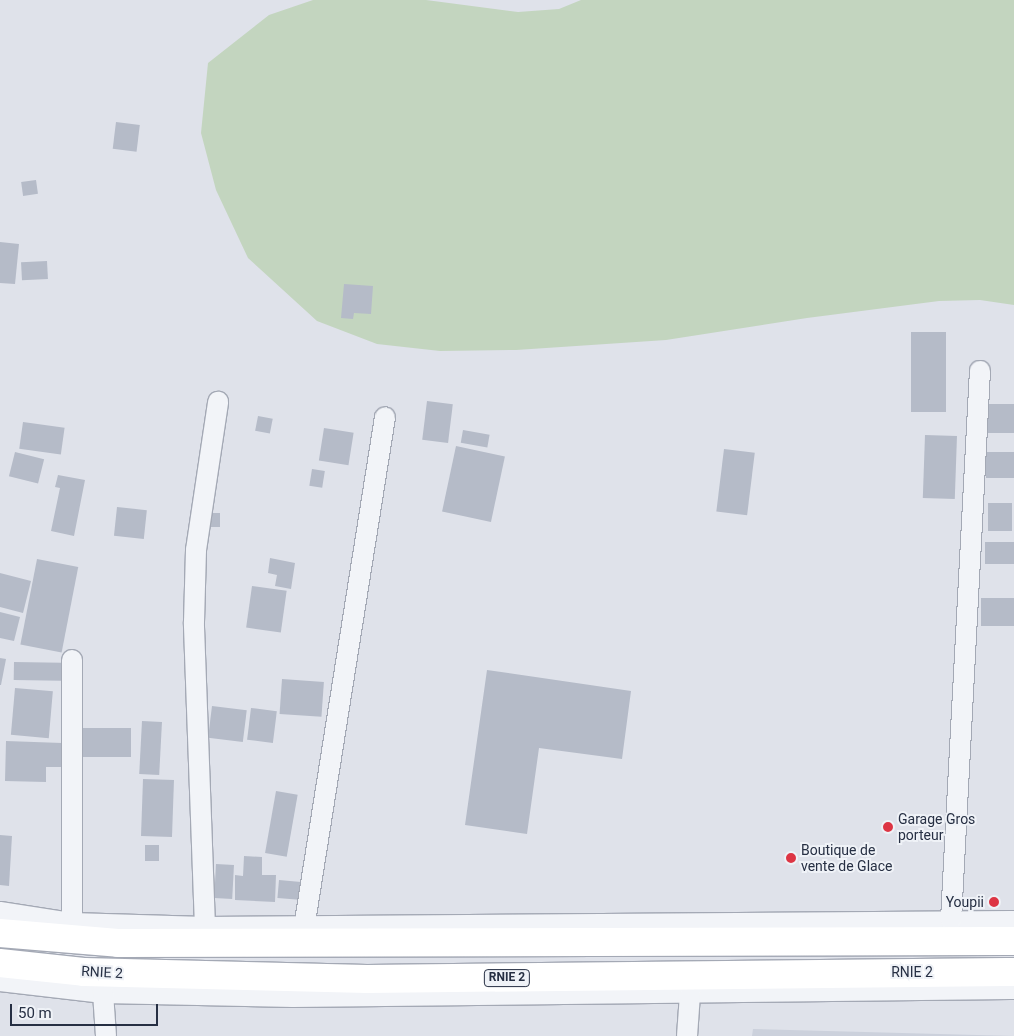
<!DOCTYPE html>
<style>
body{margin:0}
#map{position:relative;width:1014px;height:1036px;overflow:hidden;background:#dfe2ea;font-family:Roboto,sans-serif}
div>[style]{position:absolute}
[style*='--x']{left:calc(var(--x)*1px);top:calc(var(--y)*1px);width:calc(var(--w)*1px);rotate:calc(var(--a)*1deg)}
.built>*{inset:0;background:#ccd1dc}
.green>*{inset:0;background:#c3d5bf}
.building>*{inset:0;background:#b5bbc8;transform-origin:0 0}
.roads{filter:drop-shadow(1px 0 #a4a9b5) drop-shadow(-1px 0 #a4a9b5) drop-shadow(0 1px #a4a9b5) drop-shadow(0 -1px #a4a9b5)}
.minor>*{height:20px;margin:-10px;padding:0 10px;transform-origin:10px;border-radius:10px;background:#f2f4f8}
.highway>*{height:28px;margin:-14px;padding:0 14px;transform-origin:14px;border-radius:14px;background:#fff}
.dots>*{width:14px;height:14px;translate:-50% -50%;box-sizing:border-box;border:2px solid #eff2f7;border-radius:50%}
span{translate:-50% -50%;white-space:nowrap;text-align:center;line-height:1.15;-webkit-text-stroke:4px #eff2f7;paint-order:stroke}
.shield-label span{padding:1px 4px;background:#eff2f7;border:1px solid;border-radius:4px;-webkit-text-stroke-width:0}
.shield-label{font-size:12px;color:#262f43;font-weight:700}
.poi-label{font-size:14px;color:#262f43}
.left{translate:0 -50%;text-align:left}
.right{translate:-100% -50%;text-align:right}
.street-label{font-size:14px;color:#262f43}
.scale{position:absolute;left:10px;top:1004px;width:148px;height:22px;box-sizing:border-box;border:2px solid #262f43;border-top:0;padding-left:6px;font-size:15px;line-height:18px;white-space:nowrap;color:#262f43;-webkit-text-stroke:4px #eff2f7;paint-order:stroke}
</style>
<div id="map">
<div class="built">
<i style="clip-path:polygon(753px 1029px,1014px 1036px,752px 1036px)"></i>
</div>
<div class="green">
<i style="clip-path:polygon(313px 0,426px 0,518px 12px,559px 9px,581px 0,1014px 0,1014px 305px,980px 300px,939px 301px,807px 318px,666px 340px,516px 350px,440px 351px,377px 344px,317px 321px,248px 258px,216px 190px,201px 133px,208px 63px,269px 15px)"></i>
</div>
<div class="building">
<i style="left:116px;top:122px;width:24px;height:27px;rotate:7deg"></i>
<i style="left:36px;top:180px;width:14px;height:15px;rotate:82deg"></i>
<i style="clip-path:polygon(0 242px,19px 244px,15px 284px,0 283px)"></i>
<i style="left:47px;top:261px;width:18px;height:26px;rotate:87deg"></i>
<i style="clip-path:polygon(344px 284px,373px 286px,371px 314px,354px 313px,353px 319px,341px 318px)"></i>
<i style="left:911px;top:332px;width:35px;height:80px"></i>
<i style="left:427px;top:401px;width:26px;height:39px;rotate:7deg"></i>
<i style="left:985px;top:404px;width:29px;height:29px"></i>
<i style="left:258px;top:416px;width:15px;height:15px;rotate:11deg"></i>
<i style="left:23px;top:422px;width:42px;height:27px;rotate:8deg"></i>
<i style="left:324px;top:428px;width:30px;height:33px;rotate:9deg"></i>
<i style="left:463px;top:430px;width:27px;height:13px;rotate:10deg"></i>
<i style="left:925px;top:435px;width:32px;height:63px;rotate:2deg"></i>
<i style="left:456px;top:446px;width:50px;height:67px;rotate:12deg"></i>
<i style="left:724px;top:449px;width:31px;height:63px;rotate:7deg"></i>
<i style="left:15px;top:452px;width:30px;height:25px;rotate:14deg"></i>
<i style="left:986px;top:452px;width:28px;height:26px"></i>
<i style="left:312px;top:469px;width:13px;height:17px;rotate:9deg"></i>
<i style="clip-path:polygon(58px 475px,85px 480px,74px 536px,51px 531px,60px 488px,55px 487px)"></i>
<i style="left:988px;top:503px;width:24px;height:28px"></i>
<i style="left:117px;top:507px;width:30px;height:29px;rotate:6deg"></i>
<i style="left:208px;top:513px;width:12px;height:14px"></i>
<i style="left:985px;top:542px;width:29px;height:22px"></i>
<i style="clip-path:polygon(270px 558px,295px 563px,291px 589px,275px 586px,277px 575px,268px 573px)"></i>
<i style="left:37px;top:559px;width:42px;height:87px;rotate:11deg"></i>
<i style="clip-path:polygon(0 573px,31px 581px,23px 613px,0 607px)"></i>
<i style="left:252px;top:586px;width:35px;height:42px;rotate:8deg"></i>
<i style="left:1014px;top:598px;width:28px;height:33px;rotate:90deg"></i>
<i style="clip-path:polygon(0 612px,20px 617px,14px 641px,0 638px)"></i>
<i style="clip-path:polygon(0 658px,6px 659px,1px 685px,0 685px)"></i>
<i style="left:14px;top:662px;width:48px;height:18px;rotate:1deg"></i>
<i style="clip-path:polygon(487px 670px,631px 691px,622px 759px,539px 748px,527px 834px,465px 825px)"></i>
<i style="left:282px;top:679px;width:42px;height:35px;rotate:4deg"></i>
<i style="left:15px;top:688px;width:38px;height:47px;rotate:5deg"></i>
<i style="left:212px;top:706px;width:35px;height:32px;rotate:7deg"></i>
<i style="left:251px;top:708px;width:26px;height:32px;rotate:7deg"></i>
<i style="left:142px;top:721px;width:20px;height:53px;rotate:3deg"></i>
<i style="left:78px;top:728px;width:53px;height:29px"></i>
<i style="clip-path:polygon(6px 741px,62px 743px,61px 767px,46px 767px,46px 782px,5px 781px)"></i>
<i style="left:143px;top:779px;width:31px;height:57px;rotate:2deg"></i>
<i style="left:276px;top:791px;width:22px;height:63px;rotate:10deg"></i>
<i style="clip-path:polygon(0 835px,12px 836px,9px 886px,0 885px)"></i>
<i style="left:145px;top:845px;width:14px;height:16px"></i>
<i style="clip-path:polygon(244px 856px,262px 857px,262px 875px,276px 875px,275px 902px,235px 900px,235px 875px,243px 876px)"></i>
<i style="left:216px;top:864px;width:18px;height:34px;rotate:3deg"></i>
<i style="left:279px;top:880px;width:22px;height:18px;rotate:5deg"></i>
</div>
<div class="roads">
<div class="minor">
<i style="--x:72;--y:660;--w:263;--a:90"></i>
<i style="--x:0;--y:912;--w:73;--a:8.7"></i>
<i style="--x:72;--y:923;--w:133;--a:1.7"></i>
<i style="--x:205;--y:927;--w:809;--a:-0.42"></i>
<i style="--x:951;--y:920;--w:550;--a:-86.98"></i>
<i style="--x:205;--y:927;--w:305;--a:-92.1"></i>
<i style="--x:194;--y:622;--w:72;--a:-88.4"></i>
<i style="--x:196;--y:550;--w:150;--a:-81.5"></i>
<i style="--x:304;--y:928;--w:517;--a:-80.99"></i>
<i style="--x:0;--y:981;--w:104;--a:6.6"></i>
<i style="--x:103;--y:993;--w:190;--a:1.2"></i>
<i style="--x:293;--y:997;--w:721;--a:-0.64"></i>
<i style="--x:103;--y:993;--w:43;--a:86"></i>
<i style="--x:687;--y:1036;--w:42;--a:-85.9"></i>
</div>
<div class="highway">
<i style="--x:0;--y:933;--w:118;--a:4.8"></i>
<i style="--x:118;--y:943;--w:896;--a:-0.13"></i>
<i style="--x:0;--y:963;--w:84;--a:6.1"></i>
<i style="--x:84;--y:972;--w:283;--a:1.4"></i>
<i style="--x:367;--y:979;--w:647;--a:-0.62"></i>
</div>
</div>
<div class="dots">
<i style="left:888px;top:827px;background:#dd3544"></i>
<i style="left:791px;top:858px;background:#dd3544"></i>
<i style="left:994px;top:902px;background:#dd3544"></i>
</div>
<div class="shield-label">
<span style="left:507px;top:978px">RNIE 2</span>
</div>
<div class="poi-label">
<span class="left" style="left:898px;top:827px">Garage Gros<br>porteur</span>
<span class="left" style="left:801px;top:858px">Boutique de<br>vente de Glace</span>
<span class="right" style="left:984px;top:902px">Youpii</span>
</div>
<div class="street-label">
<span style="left:102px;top:972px;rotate:3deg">RNIE 2</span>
<span style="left:912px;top:972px">RNIE 2</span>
</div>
<div class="scale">50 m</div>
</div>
